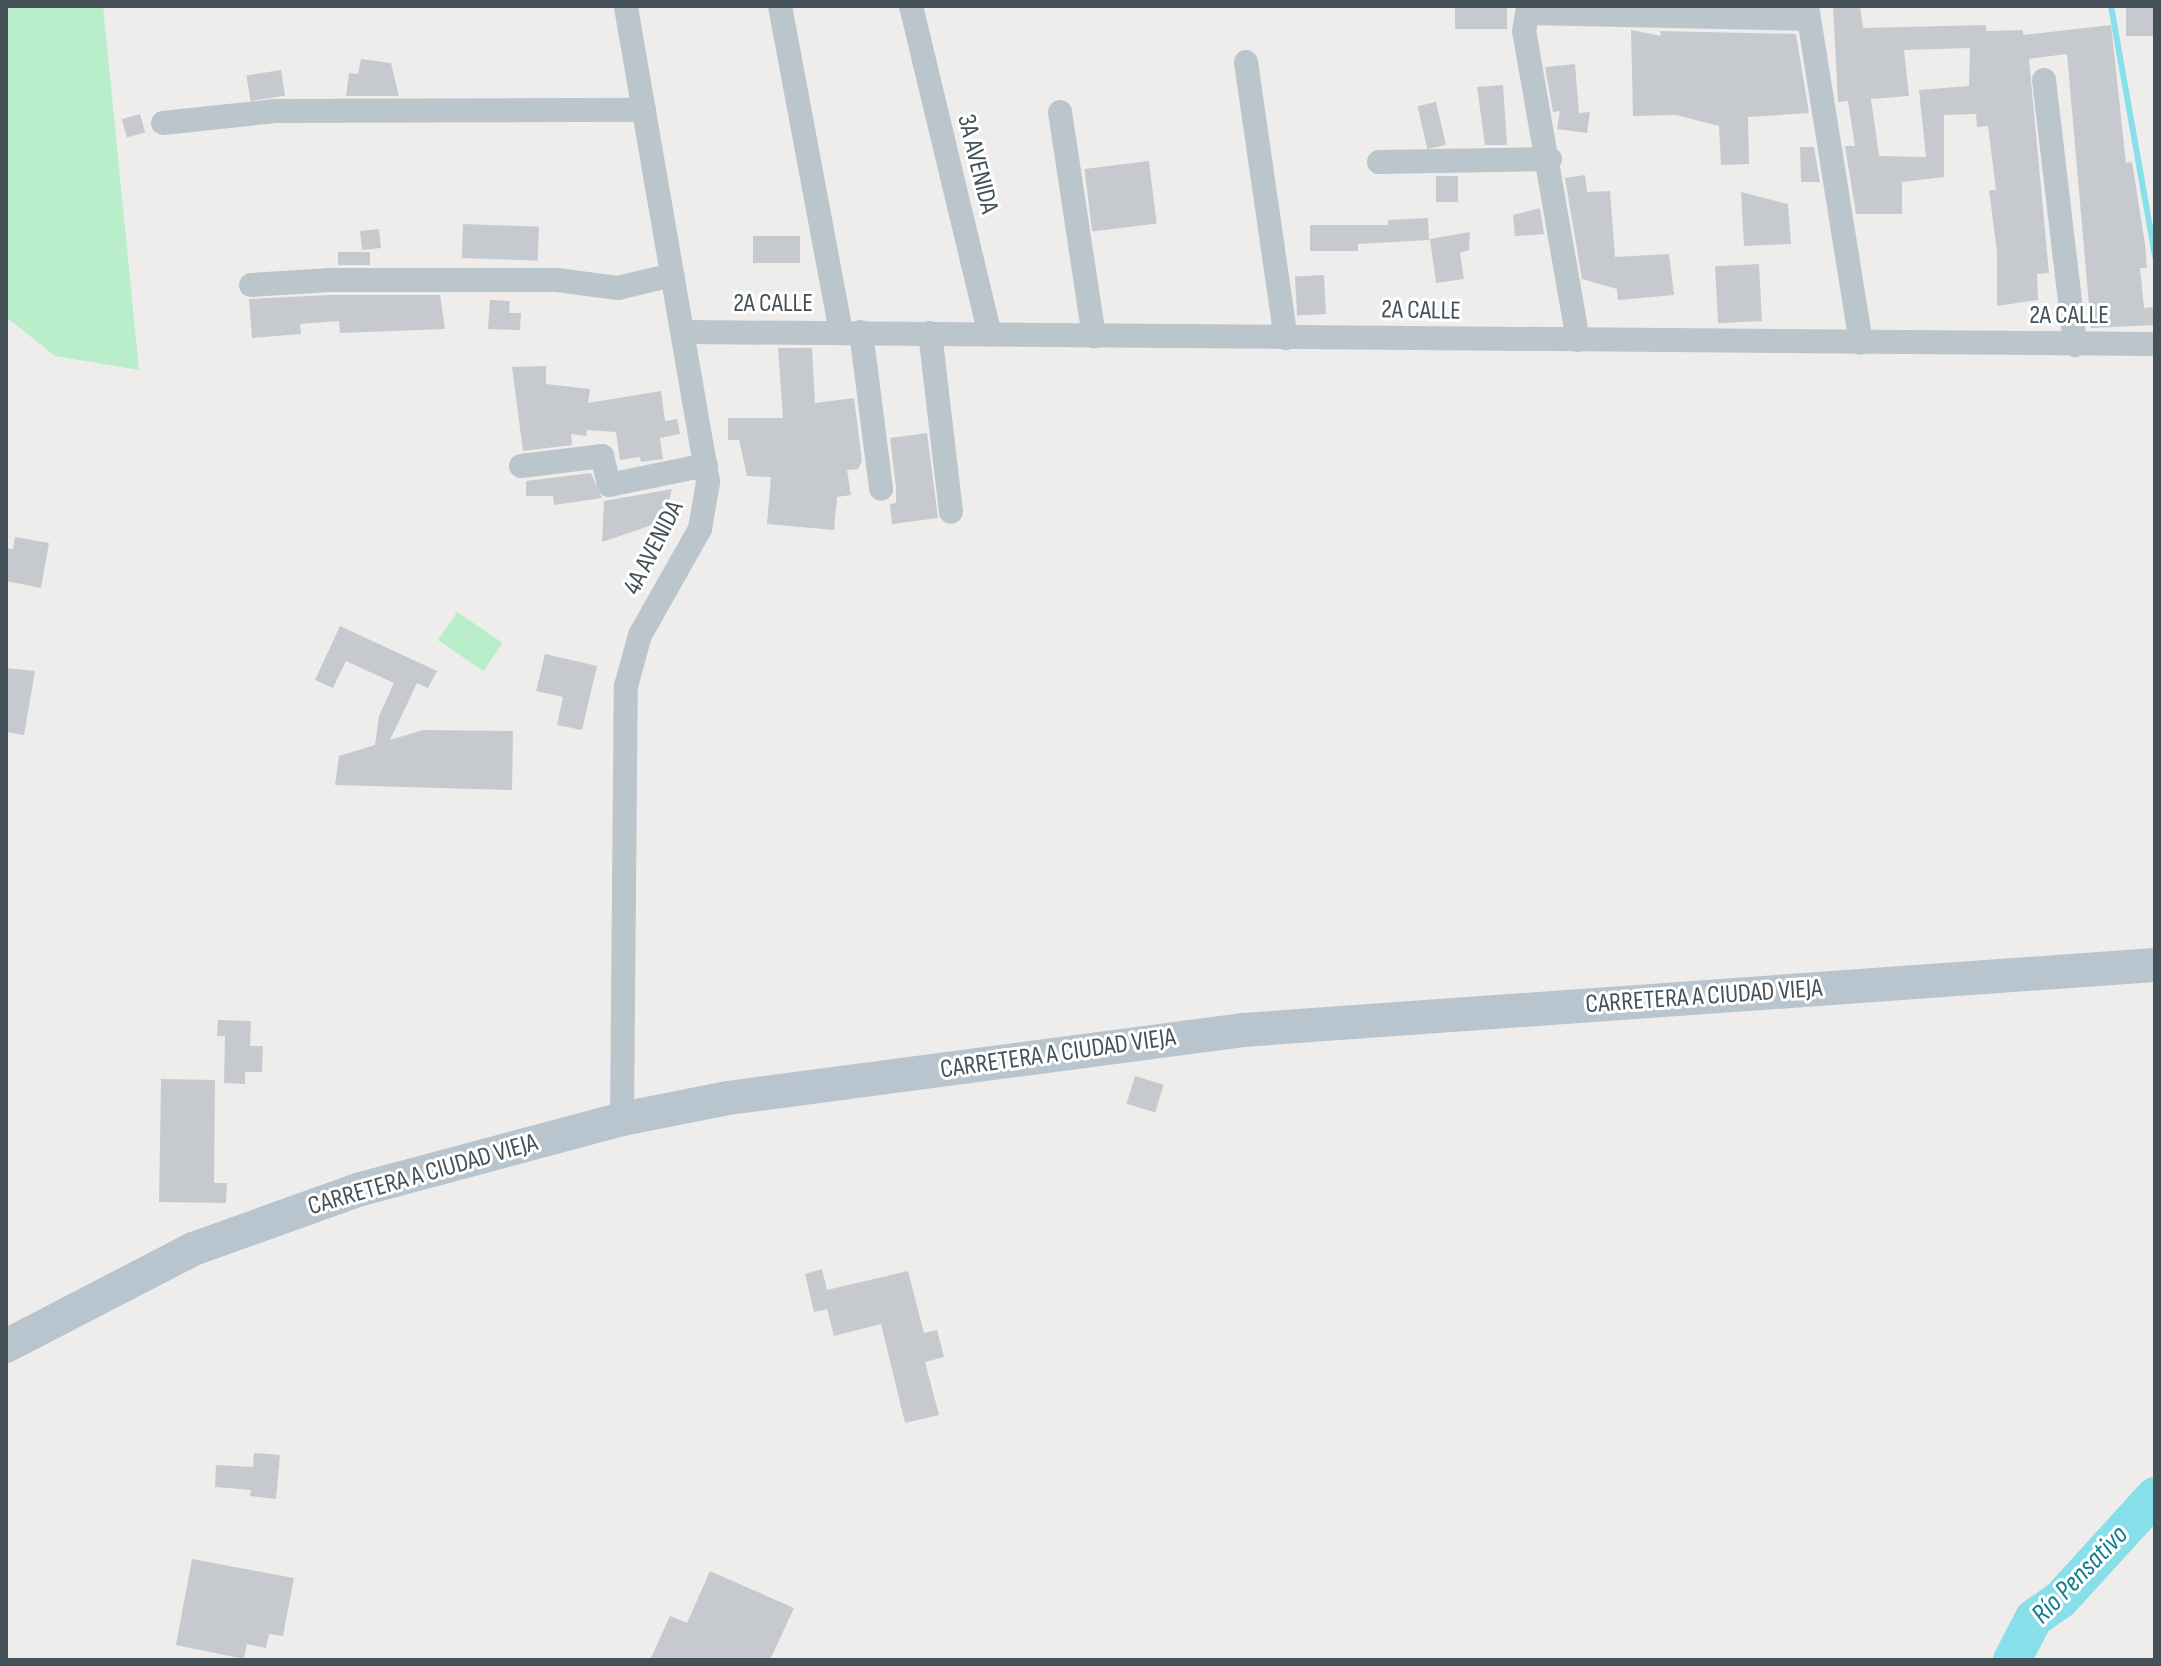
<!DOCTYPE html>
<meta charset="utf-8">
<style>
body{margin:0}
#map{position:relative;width:2161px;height:1666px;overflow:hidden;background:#efecec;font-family:"Sofia Sans Condensed",sans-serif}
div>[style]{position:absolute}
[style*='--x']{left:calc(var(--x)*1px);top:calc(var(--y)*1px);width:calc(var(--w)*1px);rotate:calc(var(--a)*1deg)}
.green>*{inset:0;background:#baedc9;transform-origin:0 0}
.stream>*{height:6px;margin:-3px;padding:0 3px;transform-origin:3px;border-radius:3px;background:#87dfea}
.river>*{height:38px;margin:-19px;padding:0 19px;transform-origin:19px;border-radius:19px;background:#87dfea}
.building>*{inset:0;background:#c6cacf;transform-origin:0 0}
.street>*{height:24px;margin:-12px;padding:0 12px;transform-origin:12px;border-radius:12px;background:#bac5cc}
.secondary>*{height:34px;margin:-17px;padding:0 17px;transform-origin:17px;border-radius:17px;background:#b8c5ce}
span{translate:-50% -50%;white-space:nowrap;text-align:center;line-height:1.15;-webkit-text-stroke:6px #fff;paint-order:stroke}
.street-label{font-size:26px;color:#455159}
.water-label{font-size:28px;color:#0e7f8d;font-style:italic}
.frame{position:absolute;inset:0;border:8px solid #455159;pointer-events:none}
</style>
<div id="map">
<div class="green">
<i style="clip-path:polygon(6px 6px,103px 6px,139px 370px,55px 356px,6px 317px)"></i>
<i style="left:457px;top:612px;width:55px;height:34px;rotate:34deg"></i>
</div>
<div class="stream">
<i style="--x:2111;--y:6;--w:254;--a:80"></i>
</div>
<div class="river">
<i style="--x:2012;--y:1660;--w:47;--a:-62.4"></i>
<i style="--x:2034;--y:1618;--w:32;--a:-35"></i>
<i style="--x:2060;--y:1600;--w:141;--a:-47.6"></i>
</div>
<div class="building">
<i style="left:1455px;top:6px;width:52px;height:23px"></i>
<i style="clip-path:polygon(evenodd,1833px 6px,1860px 6px,1863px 28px,1986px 25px,1986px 31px,2023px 30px,2023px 35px,2111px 25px,2126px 163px,2132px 162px,2145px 244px,2147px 268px,2140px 268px,2144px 308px,2153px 307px,2155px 325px,2091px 328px,2067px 54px,2029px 59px,2049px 273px,2037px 274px,2038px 300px,1997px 306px,1997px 252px,1989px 190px,1996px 190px,1988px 126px,1977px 127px,1976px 114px,1944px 115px,1944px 177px,1902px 182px,1902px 214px,1856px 214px,1845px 146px,1855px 146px,1848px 101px,1838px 102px,1833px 6px,1970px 48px,1969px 86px,1919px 90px,1926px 157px,1879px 156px,1871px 99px,1909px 96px,1904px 50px,1970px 48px)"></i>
<i style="left:2126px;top:6px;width:29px;height:30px"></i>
<i style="clip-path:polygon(1631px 30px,1661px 36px,1660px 31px,1796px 34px,1809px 113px,1748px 117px,1749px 164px,1721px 165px,1719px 126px,1676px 115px,1633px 116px)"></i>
<i style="clip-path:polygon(361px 59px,391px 63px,399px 96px,346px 96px,349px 73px,358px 74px)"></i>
<i style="clip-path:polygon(1575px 64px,1579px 113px,1590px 112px,1587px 133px,1557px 129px,1560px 111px,1553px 112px,1545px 67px)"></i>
<i style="left:281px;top:70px;width:26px;height:35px;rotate:81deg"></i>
<i style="clip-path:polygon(1503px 85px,1507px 145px,1485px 145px,1477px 87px)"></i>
<i style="left:1436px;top:102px;width:44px;height:19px;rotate:77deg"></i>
<i style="left:140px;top:114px;width:19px;height:19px;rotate:74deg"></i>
<i style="clip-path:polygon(1800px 147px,1814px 147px,1820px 182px,1801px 182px)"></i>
<i style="left:1149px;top:161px;width:63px;height:65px;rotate:83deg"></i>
<i style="clip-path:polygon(1585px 175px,1587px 192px,1610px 191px,1615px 257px,1669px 254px,1674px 295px,1618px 300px,1617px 289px,1582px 279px,1565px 178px)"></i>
<i style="left:1436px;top:176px;width:22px;height:26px"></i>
<i style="clip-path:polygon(1741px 192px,1788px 204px,1791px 244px,1744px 246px)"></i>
<i style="clip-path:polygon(1540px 208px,1544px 234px,1515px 236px,1513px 215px)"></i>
<i style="clip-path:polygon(1428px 218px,1429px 240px,1358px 244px,1358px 251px,1310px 251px,1310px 225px,1388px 225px,1388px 220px)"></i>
<i style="left:463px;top:224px;width:76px;height:34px;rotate:2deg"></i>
<i style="left:379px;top:229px;width:19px;height:19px;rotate:84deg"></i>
<i style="clip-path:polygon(1470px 232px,1469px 250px,1460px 253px,1464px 279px,1436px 283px,1430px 239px)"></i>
<i style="left:800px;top:236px;width:27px;height:47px;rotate:90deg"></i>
<i style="left:338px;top:252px;width:32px;height:13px"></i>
<i style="left:1759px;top:264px;width:57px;height:44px;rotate:87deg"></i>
<i style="left:1324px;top:275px;width:39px;height:29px;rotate:87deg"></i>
<i style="clip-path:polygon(330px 295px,440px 295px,445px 329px,340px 333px,339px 321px,300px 324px,301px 334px,252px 338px,249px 299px)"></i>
<i style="clip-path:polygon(490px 300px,510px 301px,509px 313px,521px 313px,520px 330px,488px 329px)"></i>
<i style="clip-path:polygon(778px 348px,812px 348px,815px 403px,854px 398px,862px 461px,858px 469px,847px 470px,851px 495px,837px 497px,834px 530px,767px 524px,771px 477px,747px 476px,739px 440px,728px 440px,728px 418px,783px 418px)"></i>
<i style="clip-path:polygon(546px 366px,546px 384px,590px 389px,588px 403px,661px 391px,665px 421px,677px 419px,680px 434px,660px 438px,663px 459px,641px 462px,640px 457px,620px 460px,616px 432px,587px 430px,586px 436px,571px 434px,572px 445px,523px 451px,512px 367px)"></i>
<i style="clip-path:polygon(927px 433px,938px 518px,892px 524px,890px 504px,896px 503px,896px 487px,890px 438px)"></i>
<i style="clip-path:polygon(591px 473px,602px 498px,554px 505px,553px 496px,526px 496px,526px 481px)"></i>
<i style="clip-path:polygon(672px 489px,664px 521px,602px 542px,604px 501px)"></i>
<i style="clip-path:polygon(15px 537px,49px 543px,41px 588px,6px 581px,6px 548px,13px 549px)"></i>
<i style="clip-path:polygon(340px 626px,437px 671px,428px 688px,417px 683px,390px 740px,423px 730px,513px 731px,512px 790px,335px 785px,339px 756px,375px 745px,379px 716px,394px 683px,346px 661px,333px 688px,315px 680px)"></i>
<i style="clip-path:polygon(545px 654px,597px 666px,582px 730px,557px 725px,563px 697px,536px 691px)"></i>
<i style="clip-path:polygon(6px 668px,35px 671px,24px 735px,6px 732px)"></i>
<i style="clip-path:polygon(218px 1020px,251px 1021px,250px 1046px,263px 1046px,262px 1072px,245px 1072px,245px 1084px,224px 1083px,225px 1036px,217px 1036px)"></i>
<i style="left:1135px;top:1076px;width:30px;height:29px;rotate:17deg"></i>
<i style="clip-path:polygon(161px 1079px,215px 1080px,214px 1183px,227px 1183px,226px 1203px,159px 1202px)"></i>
<i style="clip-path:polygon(822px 1269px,827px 1290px,908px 1271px,924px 1333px,937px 1330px,944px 1357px,925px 1362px,939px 1415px,905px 1423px,881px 1324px,834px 1336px,827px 1309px,814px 1312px,805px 1274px)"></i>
<i style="clip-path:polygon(254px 1453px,280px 1455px,276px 1499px,250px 1496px,251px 1490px,215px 1487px,216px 1465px,253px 1467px)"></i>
<i style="clip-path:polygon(192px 1559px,294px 1578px,283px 1636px,269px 1634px,266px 1648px,247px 1644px,244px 1659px,176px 1645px)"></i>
<i style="clip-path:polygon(710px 1571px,794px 1608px,770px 1660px,650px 1660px,670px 1616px,687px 1623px)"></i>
</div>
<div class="street">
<i style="--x:780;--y:6;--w:332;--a:79.4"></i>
<i style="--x:911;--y:6;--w:338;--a:76.5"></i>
<i style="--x:1807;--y:6;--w:341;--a:80.9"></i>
<i style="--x:1246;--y:62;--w:279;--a:81.8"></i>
<i style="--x:2044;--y:80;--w:267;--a:83.3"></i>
<i style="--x:1060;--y:112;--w:227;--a:81.4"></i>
<i style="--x:163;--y:123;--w:113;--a:-6.1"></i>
<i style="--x:275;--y:111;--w:369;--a:-0.2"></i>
<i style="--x:1379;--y:162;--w:171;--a:-1"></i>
<i style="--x:251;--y:285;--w:79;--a:-3.6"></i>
<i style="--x:330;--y:280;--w:227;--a:0"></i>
<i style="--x:557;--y:280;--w:62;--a:7.5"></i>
<i style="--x:618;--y:288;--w:56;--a:-13.5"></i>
<i style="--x:686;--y:332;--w:1469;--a:0.47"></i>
<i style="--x:861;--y:332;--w:158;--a:82.7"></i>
<i style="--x:930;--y:333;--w:180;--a:83.3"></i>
<i style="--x:1578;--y:340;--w:313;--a:-99.9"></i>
<i style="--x:1524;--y:32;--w:19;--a:-81"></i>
<i style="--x:1527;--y:13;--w:282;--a:1.2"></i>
<i style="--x:521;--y:466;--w:82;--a:-7"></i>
<i style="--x:602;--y:456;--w:30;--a:76"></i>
<i style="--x:609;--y:485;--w:99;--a:-11.7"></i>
<i style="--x:622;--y:1119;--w:433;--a:-89.5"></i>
<i style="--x:626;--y:686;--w:53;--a:-74.6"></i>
<i style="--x:640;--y:635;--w:122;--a:-60.5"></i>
<i style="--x:700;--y:529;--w:48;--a:-80.3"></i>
<i style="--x:708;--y:482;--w:483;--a:-99.8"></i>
</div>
<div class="secondary">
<i style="--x:6;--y:1346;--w:211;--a:-27.4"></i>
<i style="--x:193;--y:1249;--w:178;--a:-19.7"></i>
<i style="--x:361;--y:1189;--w:270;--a:-15"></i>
<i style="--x:622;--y:1119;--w:108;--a:-11.2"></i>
<i style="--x:728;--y:1098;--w:519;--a:-7.52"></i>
<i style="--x:1243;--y:1030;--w:914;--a:-4.08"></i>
</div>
<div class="street-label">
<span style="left:977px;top:164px;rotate:76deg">3A AVENIDA</span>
<span style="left:773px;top:304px">2A CALLE</span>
<span style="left:1421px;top:311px;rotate:1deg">2A CALLE</span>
<span style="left:2069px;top:316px">2A CALLE</span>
<span style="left:654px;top:548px;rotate:-63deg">4A AVENIDA</span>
<span style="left:1704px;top:997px;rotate:-4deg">CARRETERA A CIUDAD VIEJA</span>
<span style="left:1058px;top:1054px;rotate:-8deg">CARRETERA A CIUDAD VIEJA</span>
<span style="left:423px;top:1175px;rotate:-16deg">CARRETERA A CIUDAD VIEJA</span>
</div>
<div class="water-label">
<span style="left:2080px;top:1575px;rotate:-46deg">Río Pensativo</span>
</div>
<div class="frame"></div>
</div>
